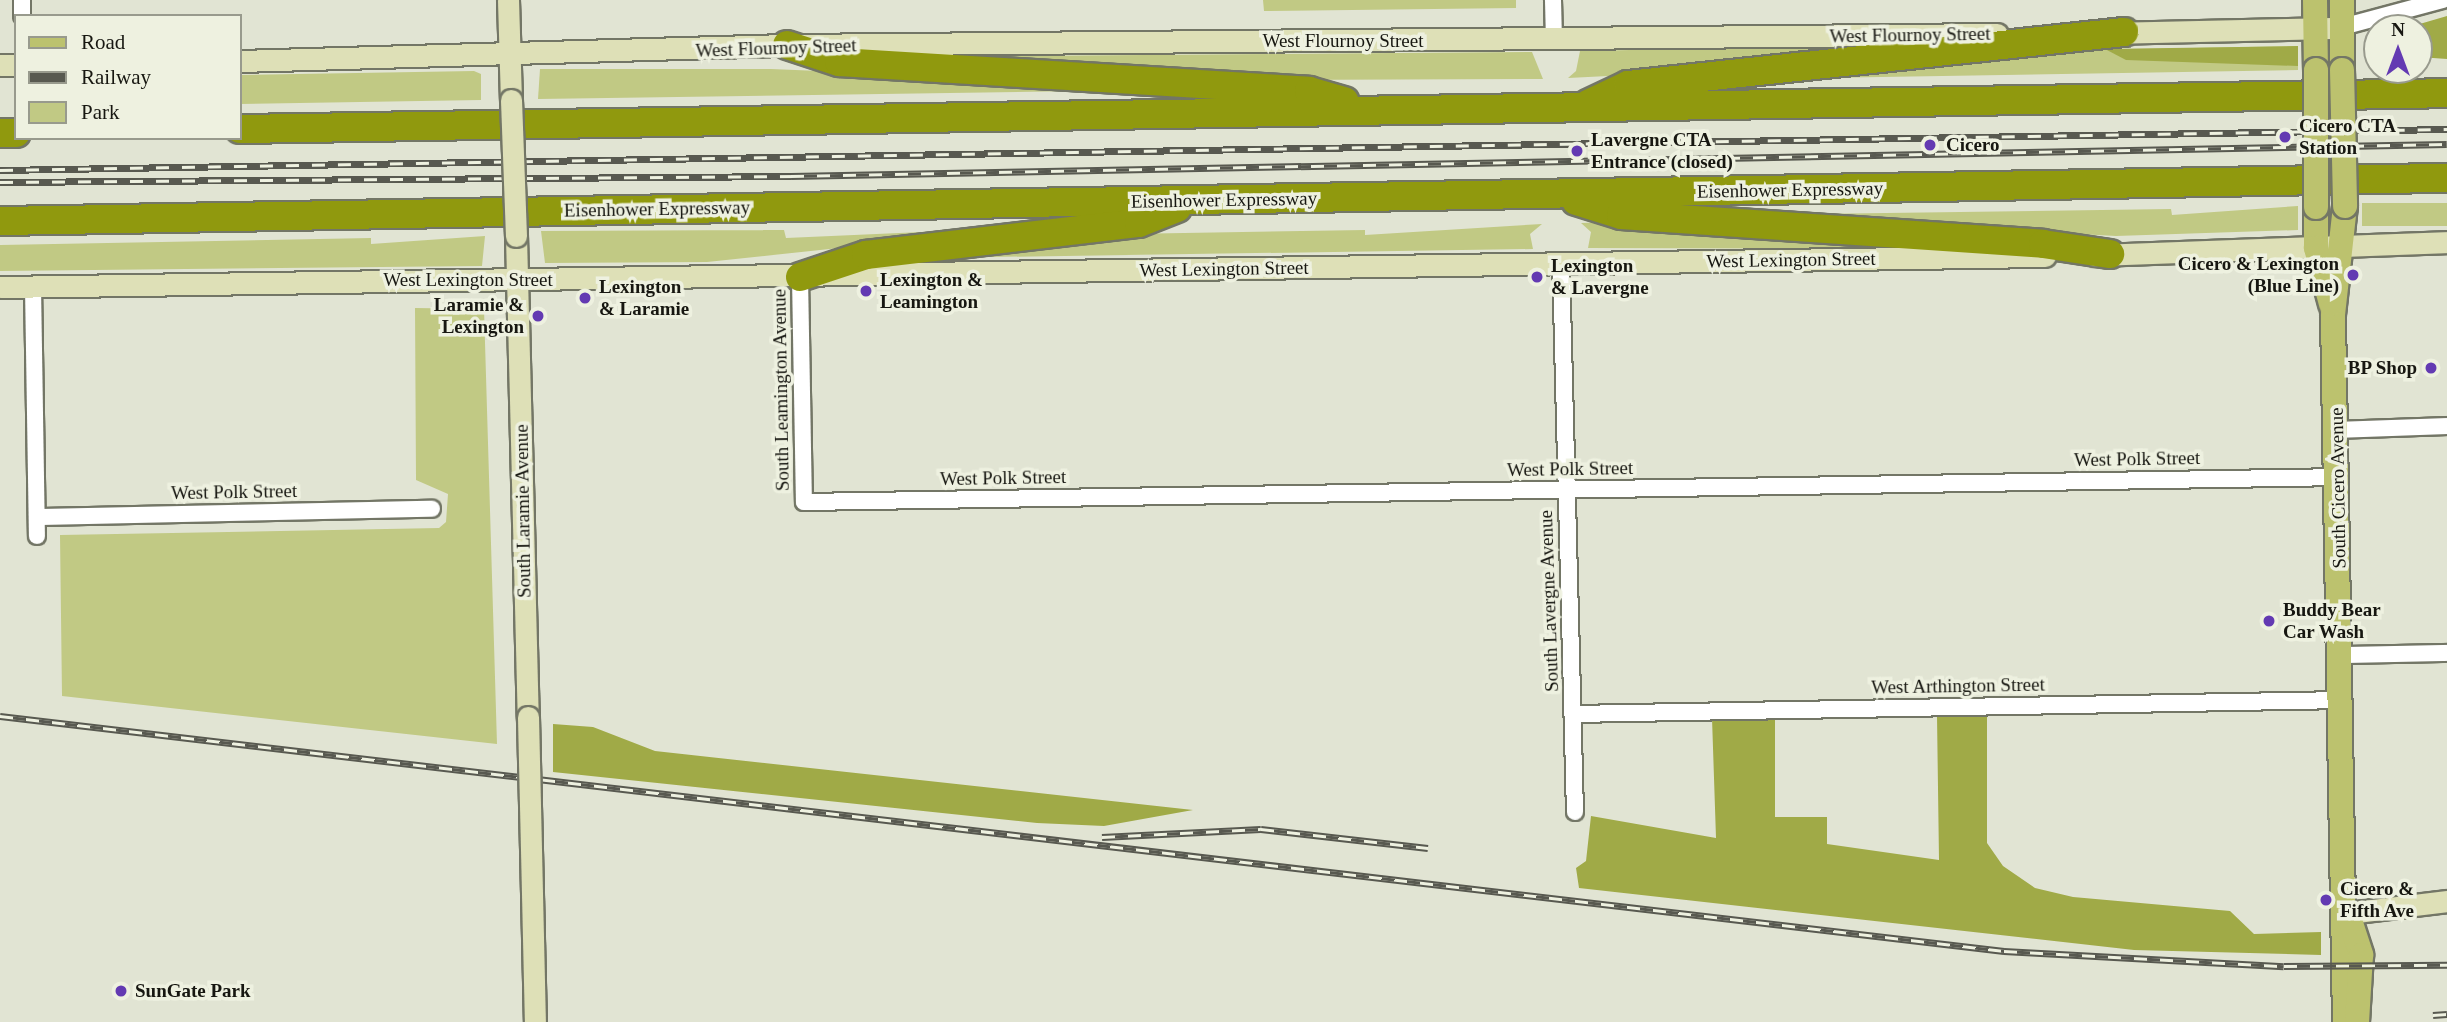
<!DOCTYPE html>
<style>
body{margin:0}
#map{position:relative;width:2447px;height:1022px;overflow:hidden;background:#e1e4d3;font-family:"Times New Roman",serif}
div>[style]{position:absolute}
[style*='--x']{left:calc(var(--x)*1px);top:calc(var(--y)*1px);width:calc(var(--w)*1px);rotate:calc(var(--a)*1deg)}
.green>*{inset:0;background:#c1c984;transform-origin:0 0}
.forest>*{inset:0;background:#a0aa47}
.roads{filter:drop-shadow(2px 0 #737666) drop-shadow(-2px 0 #737666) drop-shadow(0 2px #737666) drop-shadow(0 -2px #737666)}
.street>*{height:16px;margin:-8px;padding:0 8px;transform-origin:8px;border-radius:8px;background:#fff}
.secondary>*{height:21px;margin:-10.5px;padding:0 10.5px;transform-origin:10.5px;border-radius:10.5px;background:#dee0b7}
.primary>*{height:24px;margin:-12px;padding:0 12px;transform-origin:12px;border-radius:12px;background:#bcc26e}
.highway>*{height:28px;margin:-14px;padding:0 14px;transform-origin:14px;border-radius:14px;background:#90990e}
.rail>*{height:7px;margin-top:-3.5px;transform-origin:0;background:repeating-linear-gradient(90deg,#eef1e0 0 13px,#585950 0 26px);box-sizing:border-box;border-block:2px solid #585950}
.bridges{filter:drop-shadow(2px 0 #737666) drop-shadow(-2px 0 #737666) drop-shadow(0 2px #737666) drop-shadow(0 -2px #737666)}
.secondary-bridge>*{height:21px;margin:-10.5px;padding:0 10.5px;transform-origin:10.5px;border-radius:10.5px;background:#dee0b7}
.primary-bridge>*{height:24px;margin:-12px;padding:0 12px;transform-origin:12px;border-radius:12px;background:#bcc26e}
.dots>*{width:19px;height:19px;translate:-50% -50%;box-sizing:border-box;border:4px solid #eef1e0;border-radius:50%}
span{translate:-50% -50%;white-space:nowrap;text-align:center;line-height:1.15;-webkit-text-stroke:7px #eef1e0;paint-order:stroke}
.street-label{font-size:19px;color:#171711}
.poi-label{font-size:19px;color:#171711;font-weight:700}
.left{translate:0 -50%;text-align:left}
.right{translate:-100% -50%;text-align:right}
.legend{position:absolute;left:14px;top:14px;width:228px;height:126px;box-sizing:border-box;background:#eef1e0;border:2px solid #989a8d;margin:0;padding:9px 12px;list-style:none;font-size:21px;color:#171711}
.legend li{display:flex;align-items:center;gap:14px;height:35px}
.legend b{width:35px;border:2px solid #989a8d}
.north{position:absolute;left:2363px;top:14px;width:70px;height:70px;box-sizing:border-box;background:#eef1e0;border:2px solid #989a8d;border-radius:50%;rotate:0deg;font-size:19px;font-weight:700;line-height:28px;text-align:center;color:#171711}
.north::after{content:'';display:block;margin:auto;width:24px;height:32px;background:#633ab2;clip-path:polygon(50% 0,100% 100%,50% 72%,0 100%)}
</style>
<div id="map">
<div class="green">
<i style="clip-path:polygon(1263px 0,1516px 0,1516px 8px,1264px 11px)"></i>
<i style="clip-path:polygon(1940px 44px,1628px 75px,1568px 78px,1576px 71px,1580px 51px)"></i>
<i style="clip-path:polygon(2298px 46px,2298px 70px,1820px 78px,2083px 50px)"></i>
<i style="clip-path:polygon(1532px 52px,1543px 79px,1257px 80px,895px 57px)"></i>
<i style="clip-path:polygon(771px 69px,892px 74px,1079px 91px,538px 99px,540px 69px)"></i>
<i style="clip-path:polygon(474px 71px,481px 74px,481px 100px,240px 104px,240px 75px)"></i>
<i style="left:2447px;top:203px;width:23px;height:85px;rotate:90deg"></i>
<i style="clip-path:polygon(2298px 206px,2298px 230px,2116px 236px,1812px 220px,1812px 214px,2171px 209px,2172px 215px)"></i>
<i style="clip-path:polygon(1611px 222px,1940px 249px,1588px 248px,1591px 232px,1581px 223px)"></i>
<i style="clip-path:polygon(1542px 224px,1530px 234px,1533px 249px,924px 258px,1125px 234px,1365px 230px,1365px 235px)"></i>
<i style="clip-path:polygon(1037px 227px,707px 262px,545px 263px,541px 231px,784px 230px,786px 238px)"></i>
<i style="clip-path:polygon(485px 236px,482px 266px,0 271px,0 245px,371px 238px,371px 244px)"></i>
<i style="clip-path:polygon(415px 308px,484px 309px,497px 744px,62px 696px,60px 535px,439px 528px,446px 522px,448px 494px,416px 480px)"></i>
</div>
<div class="forest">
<i style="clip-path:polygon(2447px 16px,2447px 59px,2419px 57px,2419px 28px,2406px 28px)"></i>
<i style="clip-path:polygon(2298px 46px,2298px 66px,2126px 60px,2105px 49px)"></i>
<i style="clip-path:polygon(1987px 715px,1987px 843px,2003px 866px,2035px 888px,2073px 897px,2230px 911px,2254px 934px,2321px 932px,2321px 955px,2134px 950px,1579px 888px,1576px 868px,1586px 861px,1591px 816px,1716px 838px,1712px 718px,1775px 718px,1775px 817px,1827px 817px,1827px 844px,1939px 860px,1937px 716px)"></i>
<i style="clip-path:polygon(553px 724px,593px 727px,655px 751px,1193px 810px,1104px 826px,1037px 823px,553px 772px)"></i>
</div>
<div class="roads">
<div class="street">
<i style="--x:22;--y:0;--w:16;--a:90"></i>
<i style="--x:1553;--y:0;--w:40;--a:88.6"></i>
<i style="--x:2342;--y:27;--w:105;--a:-15"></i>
<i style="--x:1561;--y:264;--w:548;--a:88.54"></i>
<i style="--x:800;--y:277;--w:225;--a:89"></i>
<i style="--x:804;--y:502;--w:1533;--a:-0.93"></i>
<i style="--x:33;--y:286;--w:250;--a:89.1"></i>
<i style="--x:2336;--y:430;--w:111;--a:-2.1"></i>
<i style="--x:37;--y:517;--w:395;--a:-1.2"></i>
<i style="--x:2342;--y:655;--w:105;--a:-1.1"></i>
<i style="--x:1573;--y:714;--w:770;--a:-1.04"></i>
</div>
<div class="secondary">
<i style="--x:508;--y:0;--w:100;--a:88.3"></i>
<i style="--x:2109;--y:33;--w:223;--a:-1.3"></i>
<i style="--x:240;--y:61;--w:547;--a:-1.68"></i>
<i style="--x:787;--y:45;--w:1210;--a:-0.52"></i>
<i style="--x:0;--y:65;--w:16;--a:0"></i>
<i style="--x:516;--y:236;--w:481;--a:88.6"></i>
<i style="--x:2095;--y:255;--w:352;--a:-2.1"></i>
<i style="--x:0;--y:287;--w:2045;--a:-0.87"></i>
<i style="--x:2348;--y:913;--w:100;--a:-6.9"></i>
</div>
<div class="primary">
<i style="--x:2315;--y:0;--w:70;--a:89.2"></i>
<i style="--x:2342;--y:0;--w:70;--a:90"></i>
<i style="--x:2345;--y:206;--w:110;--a:96.3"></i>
<i style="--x:2333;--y:315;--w:707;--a:89.03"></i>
<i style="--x:2316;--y:207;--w:41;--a:90"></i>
<i style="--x:2316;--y:248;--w:58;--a:75"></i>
<i style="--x:2349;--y:917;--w:40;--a:72"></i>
<i style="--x:2361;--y:955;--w:67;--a:93.4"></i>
</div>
<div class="highway">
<i style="--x:787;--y:45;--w:55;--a:18.1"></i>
<i style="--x:839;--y:62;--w:471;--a:3.5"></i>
<i style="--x:1309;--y:91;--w:37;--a:16"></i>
<i style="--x:1588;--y:104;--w:44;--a:-25.4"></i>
<i style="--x:1628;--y:85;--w:499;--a:-6.1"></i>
<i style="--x:240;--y:129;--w:2207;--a:-0.93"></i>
<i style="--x:0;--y:133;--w:16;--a:0"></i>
<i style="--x:1576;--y:201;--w:47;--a:17.3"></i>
<i style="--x:1621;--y:215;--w:423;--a:3.9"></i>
<i style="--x:2043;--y:244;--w:68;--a:8.5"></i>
<i style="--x:0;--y:221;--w:2447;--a:-1.01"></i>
<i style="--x:800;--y:277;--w:70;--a:-18.4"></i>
<i style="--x:866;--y:255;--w:275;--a:-6.7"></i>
<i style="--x:1139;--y:223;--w:41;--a:-21.5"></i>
</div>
</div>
<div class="rail">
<i style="--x:0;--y:170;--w:2447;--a:-0.96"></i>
<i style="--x:0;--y:182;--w:791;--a:-0.43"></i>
<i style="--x:791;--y:176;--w:1656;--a:-1.11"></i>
<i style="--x:0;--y:716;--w:2018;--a:6.69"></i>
<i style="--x:2004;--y:951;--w:280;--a:3.1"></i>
<i style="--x:2284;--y:966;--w:163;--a:-0.4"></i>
<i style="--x:1102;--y:837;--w:159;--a:-2.9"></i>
<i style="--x:1261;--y:829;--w:168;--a:6.5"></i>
<i style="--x:2433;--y:1015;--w:14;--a:-4"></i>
</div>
<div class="bridges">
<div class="secondary-bridge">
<i style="--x:511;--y:100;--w:136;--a:87.9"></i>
<i style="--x:528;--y:717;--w:305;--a:88.7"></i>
</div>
<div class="primary-bridge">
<i style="--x:2342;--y:70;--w:136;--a:88.7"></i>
<i style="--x:2316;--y:207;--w:137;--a:-90"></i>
</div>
</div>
<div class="dots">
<i style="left:2285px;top:137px;background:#633ab2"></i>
<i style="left:1930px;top:145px;background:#633ab2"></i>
<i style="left:1577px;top:151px;background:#633ab2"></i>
<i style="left:2353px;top:275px;background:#633ab2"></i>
<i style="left:1537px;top:277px;background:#633ab2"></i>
<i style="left:866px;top:291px;background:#633ab2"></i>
<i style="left:585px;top:298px;background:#633ab2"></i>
<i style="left:538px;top:316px;background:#633ab2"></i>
<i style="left:2431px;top:368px;background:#633ab2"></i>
<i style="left:2269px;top:621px;background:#633ab2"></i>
<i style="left:2326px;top:900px;background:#633ab2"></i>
<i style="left:121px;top:991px;background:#633ab2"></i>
</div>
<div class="street-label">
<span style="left:1910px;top:35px;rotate:-1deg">West Flournoy Street</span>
<span style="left:1343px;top:41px">West Flournoy Street</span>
<span style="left:776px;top:48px;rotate:-2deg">West Flournoy Street</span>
<span style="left:1790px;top:190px;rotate:-1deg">Eisenhower Expressway</span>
<span style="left:1224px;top:200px;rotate:-1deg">Eisenhower Expressway</span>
<span style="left:657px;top:209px;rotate:-1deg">Eisenhower Expressway</span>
<span style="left:1791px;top:260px;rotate:-1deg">West Lexington Street</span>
<span style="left:1224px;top:269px;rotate:-1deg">West Lexington Street</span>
<span style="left:468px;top:280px">West Lexington Street</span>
<span style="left:781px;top:390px;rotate:-91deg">South Leamington Avenue</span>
<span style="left:2137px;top:459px;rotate:-1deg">West Polk Street</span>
<span style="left:1570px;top:469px;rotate:-1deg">West Polk Street</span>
<span style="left:1003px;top:478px;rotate:-1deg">West Polk Street</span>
<span style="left:2338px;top:488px;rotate:-91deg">South Cicero Avenue</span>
<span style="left:234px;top:492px;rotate:-1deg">West Polk Street</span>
<span style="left:523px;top:511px;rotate:-91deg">South Laramie Avenue</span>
<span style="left:1549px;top:601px;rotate:-92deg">South Lavergne Avenue</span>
<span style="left:1958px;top:686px;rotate:-1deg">West Arthington Street</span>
</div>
<div class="poi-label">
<span class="left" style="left:2299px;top:137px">Cicero CTA<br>Station</span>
<span class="left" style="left:1591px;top:151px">Lavergne CTA<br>Entrance (closed)</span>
<span class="left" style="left:1946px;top:145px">Cicero</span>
<span class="right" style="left:2339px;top:275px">Cicero &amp; Lexington<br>(Blue Line)</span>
<span class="left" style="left:1551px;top:277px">Lexington<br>&amp; Lavergne</span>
<span class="left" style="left:880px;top:291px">Lexington &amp;<br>Leamington</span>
<span class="left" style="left:599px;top:298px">Lexington<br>&amp; Laramie</span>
<span class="right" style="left:524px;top:316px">Laramie &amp;<br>Lexington</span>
<span class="right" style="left:2417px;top:368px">BP Shop</span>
<span class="left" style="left:2283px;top:621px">Buddy Bear<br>Car Wash</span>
<span class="left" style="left:2340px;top:900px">Cicero &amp;<br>Fifth Ave</span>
<span class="left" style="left:135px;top:991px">SunGate Park</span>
</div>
<ul class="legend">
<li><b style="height:9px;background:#bcc26e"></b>Road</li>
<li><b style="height:9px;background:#585950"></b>Railway</li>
<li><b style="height:19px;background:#c1c984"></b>Park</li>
</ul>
<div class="north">N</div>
</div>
